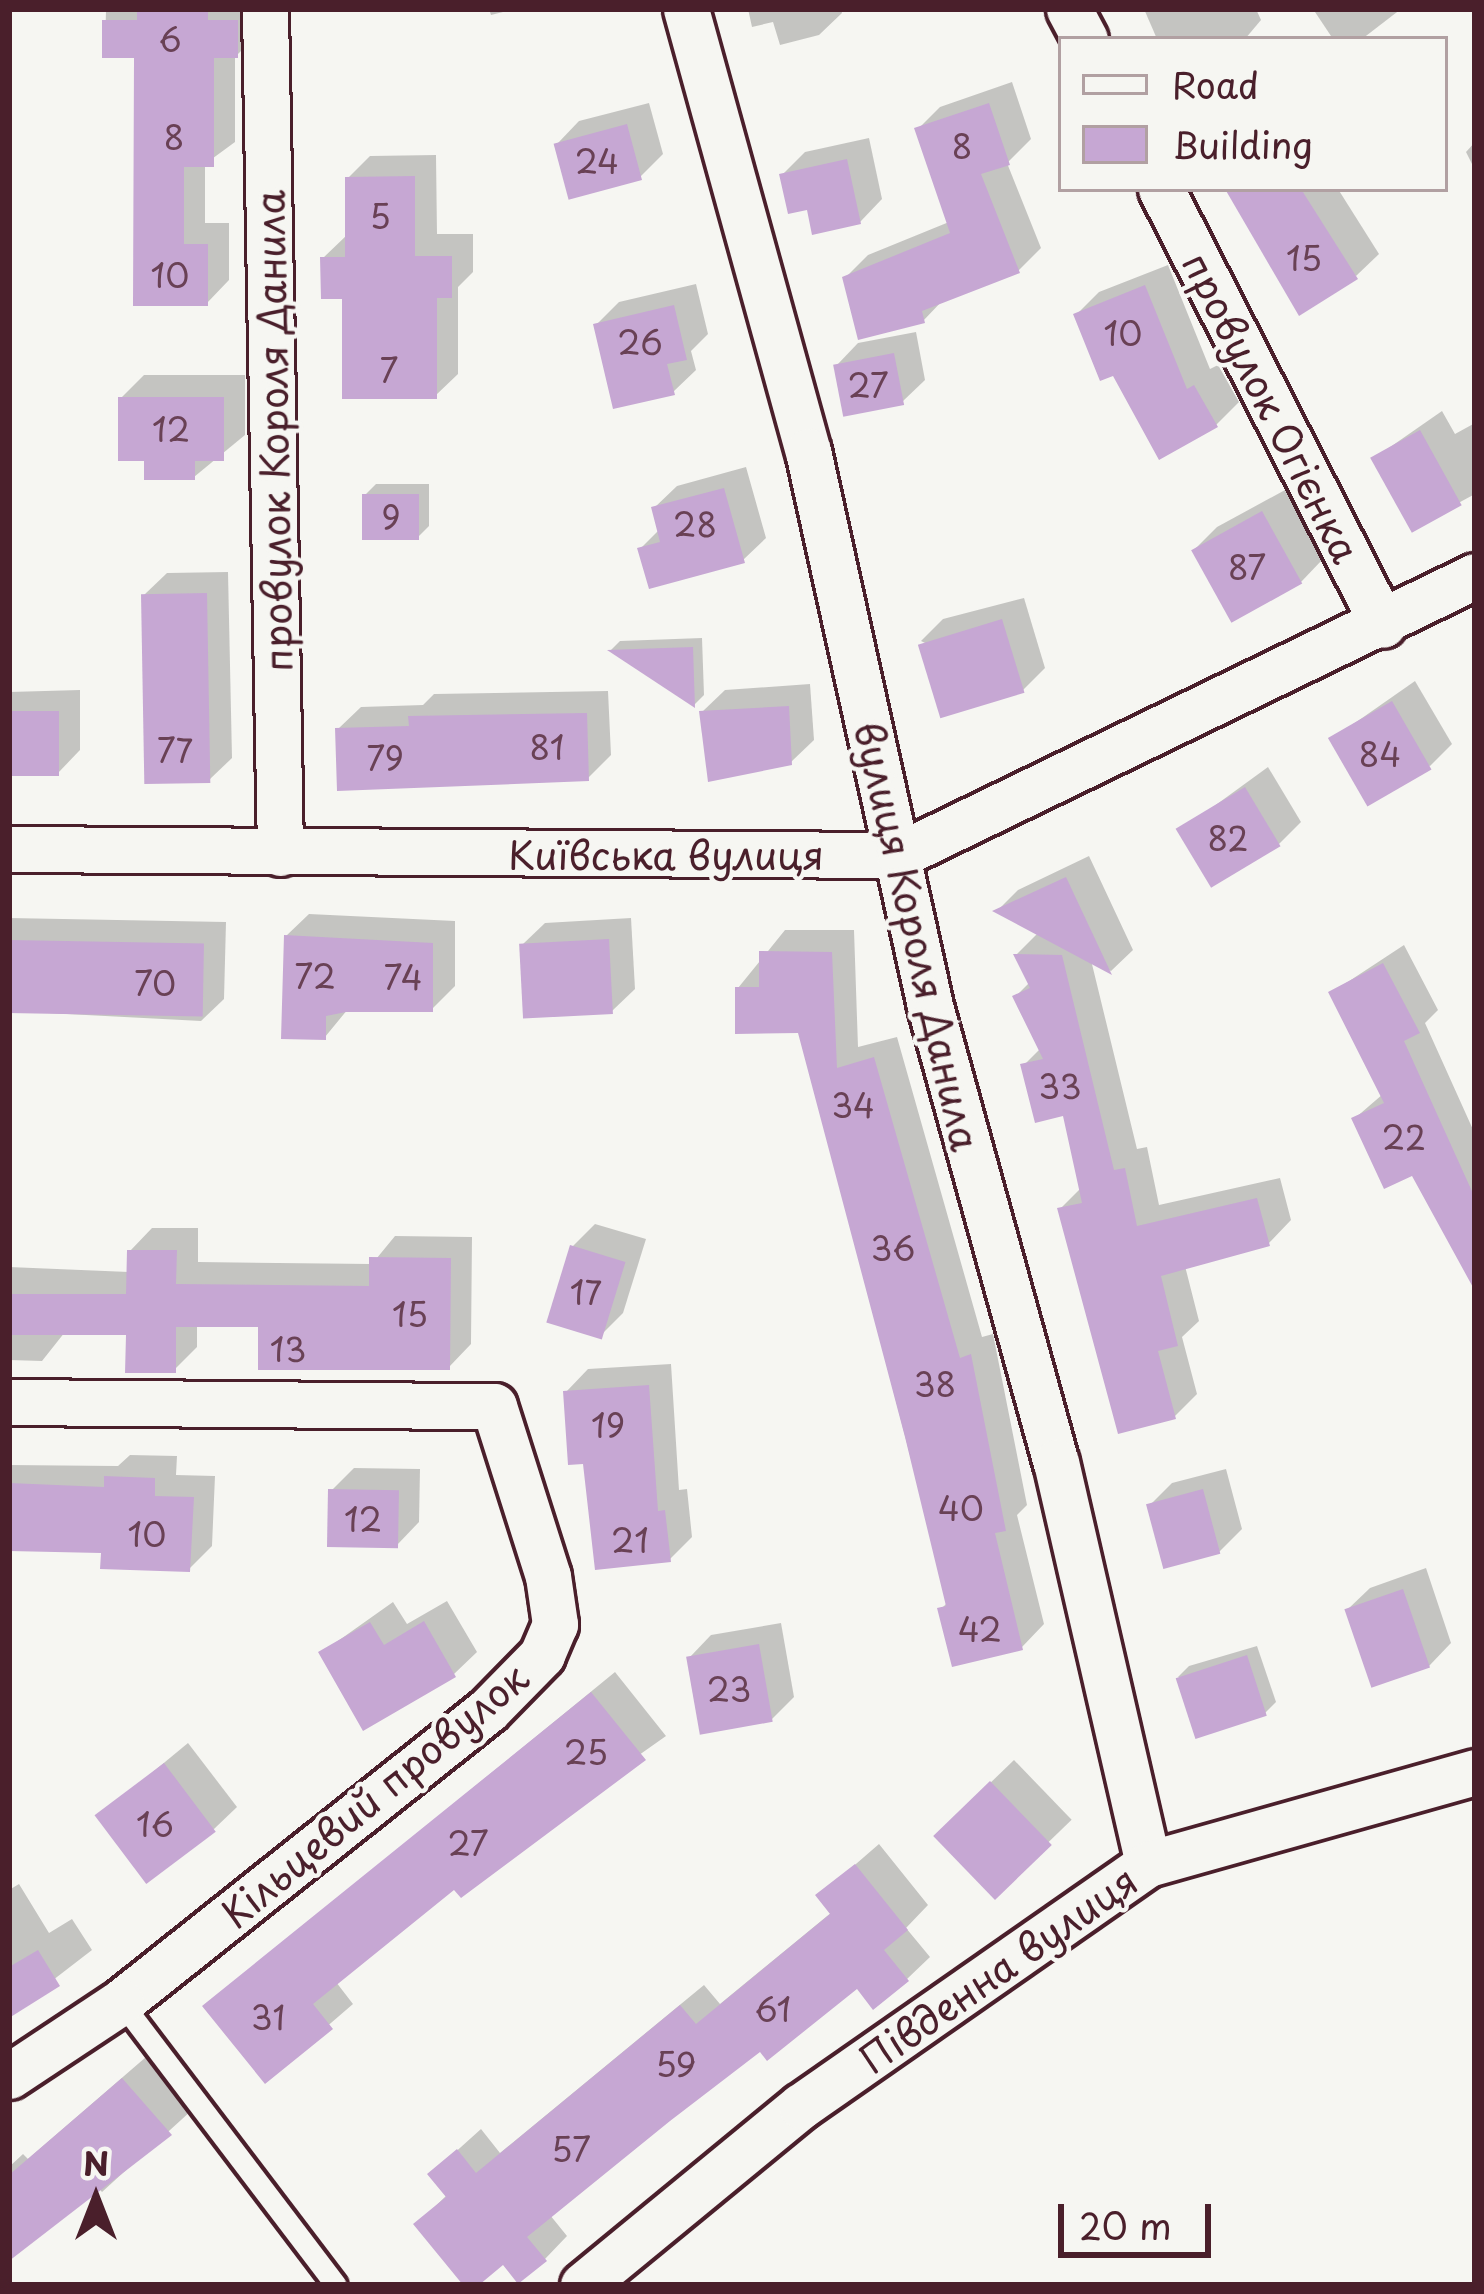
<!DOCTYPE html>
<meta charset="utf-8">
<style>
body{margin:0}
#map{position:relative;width:1484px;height:2294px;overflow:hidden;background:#f6f6f2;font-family:"Playpen Sans",sans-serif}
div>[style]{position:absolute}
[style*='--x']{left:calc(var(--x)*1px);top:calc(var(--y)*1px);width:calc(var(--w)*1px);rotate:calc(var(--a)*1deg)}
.shadow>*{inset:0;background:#0003;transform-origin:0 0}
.building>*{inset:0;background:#c6a7d3;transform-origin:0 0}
.roads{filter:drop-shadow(3px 0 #4a1f2b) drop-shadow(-3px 0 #4a1f2b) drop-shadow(0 3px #4a1f2b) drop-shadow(0 -3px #4a1f2b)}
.service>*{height:21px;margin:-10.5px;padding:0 10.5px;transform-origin:10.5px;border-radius:10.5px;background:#f6f6f2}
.minor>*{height:45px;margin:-22.5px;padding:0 22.5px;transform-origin:22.5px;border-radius:22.5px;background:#f6f6f2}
span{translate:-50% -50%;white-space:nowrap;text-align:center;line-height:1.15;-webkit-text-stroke:9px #f6f6f2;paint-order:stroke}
.number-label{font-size:33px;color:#694155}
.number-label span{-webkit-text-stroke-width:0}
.street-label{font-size:39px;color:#4a1f2b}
.frame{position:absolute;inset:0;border:12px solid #4a1f2b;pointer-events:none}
.legend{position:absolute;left:1058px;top:36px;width:390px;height:156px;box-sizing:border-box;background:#f6f6f2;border:3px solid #b1a0a2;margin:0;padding:15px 21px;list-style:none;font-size:36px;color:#4a1f2b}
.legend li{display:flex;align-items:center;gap:24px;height:60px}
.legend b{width:60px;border:3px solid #b1a0a2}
.north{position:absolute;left:36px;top:2138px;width:120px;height:120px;-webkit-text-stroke:9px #f6f6f2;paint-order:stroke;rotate:0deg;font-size:33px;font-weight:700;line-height:48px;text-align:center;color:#4a1f2b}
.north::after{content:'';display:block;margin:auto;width:42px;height:54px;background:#4a1f2b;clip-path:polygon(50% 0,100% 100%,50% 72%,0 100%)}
.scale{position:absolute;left:1058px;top:2204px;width:153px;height:54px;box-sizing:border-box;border:6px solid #4a1f2b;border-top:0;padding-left:15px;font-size:36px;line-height:42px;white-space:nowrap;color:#4a1f2b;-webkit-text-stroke:9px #f6f6f2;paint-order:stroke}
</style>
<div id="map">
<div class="shadow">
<i style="clip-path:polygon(106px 9px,259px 9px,259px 33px,235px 57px,235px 142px,205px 164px,205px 223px,229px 223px,229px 280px,207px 303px,136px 303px,137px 55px,105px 55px)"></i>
<i style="clip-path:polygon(489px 9px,515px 9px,491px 15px)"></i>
<i style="clip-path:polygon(748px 9px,841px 9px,842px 13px,819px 35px,780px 45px,773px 22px,752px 27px)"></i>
<i style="clip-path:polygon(1144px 9px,1256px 9px,1261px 20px,1245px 39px,1157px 39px)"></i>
<i style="clip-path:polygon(1313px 9px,1401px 9px,1362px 39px,1333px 39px)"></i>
<i style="clip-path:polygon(1012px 82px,1031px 139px,1007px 163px,1041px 248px,1019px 270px,944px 299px,923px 321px,845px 278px,868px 255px,949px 222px,918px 129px,940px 107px)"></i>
<i style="clip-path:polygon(649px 103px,663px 154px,640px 177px,557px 144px,579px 121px)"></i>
<i style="clip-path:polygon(869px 138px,882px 199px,860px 222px,809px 207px,782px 175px,805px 152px)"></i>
<i style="clip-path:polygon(1475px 142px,1475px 170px,1466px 152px)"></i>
<i style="clip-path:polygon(436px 155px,437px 234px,473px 234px,473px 272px,458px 287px,458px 374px,435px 396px,345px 296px,323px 258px,348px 234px,348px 178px,370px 156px)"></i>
<i style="clip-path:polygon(1232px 189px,1338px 189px,1379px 254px,1356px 276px)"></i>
<i style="clip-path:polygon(1168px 265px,1210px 369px,1218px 365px,1239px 402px,1216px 425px,1114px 373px,1076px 315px,1099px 292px)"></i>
<i style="clip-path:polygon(696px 284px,708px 334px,691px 351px,696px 370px,673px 392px,596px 325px,619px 302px)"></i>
<i style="clip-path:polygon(916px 332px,925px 380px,902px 402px,836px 366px,858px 343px)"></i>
<i style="clip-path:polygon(144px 375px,245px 375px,245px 435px,194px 477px,147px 458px,121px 398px)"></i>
<i style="clip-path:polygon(1442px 411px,1455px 434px,1475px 423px,1475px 494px,1412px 528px,1373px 459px)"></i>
<i style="clip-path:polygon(746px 467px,766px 538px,743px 560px,640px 549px,660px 529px,654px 508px,677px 486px)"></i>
<i style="clip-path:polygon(376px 484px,429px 484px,429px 526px,418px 537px,365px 495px)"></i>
<i style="clip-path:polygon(1285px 490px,1323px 559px,1301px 582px,1194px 550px,1217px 527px)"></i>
<i style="clip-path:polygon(228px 572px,232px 758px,209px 780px,144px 595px,167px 573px)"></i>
<i style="clip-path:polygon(1024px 598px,1045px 668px,1023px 690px,921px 641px,943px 619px)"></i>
<i style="clip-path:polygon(702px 638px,704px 695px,694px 705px,611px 650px,620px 641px)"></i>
<i style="clip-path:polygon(1415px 681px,1452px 744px,1430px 766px,1332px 739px)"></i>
<i style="clip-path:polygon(810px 684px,814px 740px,791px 762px,702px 712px,725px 690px)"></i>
<i style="clip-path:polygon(80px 690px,80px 750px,58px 773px,9px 775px,9px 692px)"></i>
<i style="clip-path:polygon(608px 691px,611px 755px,588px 778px,338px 729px,361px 707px,423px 705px,434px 694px)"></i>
<i style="clip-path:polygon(1268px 767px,1301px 822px,1279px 844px,1180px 831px)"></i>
<i style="clip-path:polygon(1089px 856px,1133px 950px,1111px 971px,1091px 960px,1137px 1149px,1147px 1147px,1159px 1205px,1280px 1178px,1291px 1220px,1269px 1243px,1185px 1266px,1199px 1321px,1182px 1337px,1197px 1394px,1174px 1417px,1061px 1208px,1081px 1188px,1065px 1113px,1024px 1065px,1041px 1048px,1016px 996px,1030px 982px,1016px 955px,1038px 933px,997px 911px,1018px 890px)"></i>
<i style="clip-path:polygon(309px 914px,455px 921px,455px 986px,432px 1009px,348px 1009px,325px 1037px,286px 936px)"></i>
<i style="clip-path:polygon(9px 918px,226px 922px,224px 999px,201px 1021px,9px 1011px)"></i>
<i style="clip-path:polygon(631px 918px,635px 989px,612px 1011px,522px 945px,545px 923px)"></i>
<i style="clip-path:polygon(785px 930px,854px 930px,858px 1047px,897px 1037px,982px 1337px,993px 1334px,1027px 1505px,1017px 1515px,1044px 1624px,1022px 1647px,941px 1609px,948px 1602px,800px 1030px,738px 988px)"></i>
<i style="clip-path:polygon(1404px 945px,1438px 1010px,1425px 1023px,1475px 1134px,1475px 1256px,1414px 1172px,1354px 1119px,1383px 1094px,1331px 993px)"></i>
<i style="clip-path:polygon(595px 1224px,646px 1239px,623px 1313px,600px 1336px,573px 1246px)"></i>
<i style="clip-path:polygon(152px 1228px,198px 1228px,198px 1262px,372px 1264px,395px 1236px,472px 1237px,471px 1344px,449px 1367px,261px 1324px,197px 1324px,197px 1347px,174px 1370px,129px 1332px,65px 1332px,42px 1361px,9px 1360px,9px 1267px,129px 1272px,130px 1251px)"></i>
<i style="clip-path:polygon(671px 1364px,679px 1490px,687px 1489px,692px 1537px,670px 1559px,586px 1461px,566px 1392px,588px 1369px)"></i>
<i style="clip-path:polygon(130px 1455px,177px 1456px,176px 1475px,215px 1476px,212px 1546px,189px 1569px,104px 1550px,9px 1548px,9px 1465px,118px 1466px)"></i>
<i style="clip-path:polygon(354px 1468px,420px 1469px,419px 1522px,397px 1545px,331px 1491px)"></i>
<i style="clip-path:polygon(1226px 1469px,1242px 1529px,1219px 1552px,1149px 1506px,1172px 1483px)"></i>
<i style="clip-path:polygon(1426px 1568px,1451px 1643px,1429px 1666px,1347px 1610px,1370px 1588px)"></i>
<i style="clip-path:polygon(447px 1601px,477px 1652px,454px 1674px,321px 1653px,393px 1602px,407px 1624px)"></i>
<i style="clip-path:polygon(781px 1623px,794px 1697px,771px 1720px,689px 1658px,711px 1635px)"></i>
<i style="clip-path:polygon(1257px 1646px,1276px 1702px,1265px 1713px,1178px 1677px,1189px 1666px)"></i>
<i style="clip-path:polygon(615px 1672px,666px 1736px,455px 1885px,336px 1982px,353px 2004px,266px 2079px,206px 2006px)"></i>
<i style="clip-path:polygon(188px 1743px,237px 1807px,214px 1829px,102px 1814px)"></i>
<i style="left:1014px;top:1760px;width:83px;height:108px;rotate:46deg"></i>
<i style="clip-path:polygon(879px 1844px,928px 1905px,906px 1928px,930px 1957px,907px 1979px,857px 1985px,760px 2048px,550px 2215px,567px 2236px,545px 2259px,503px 2261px,467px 2285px,417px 2224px,448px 2194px,431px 2174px,481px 2129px,500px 2153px,704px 1985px,720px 2004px,832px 1912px,819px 1896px)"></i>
<i style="clip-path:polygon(19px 1884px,49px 1933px,72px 1919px,92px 1950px,9px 2014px,9px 1890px)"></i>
<i style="clip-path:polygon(146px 2057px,192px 2110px,102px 2192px,94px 2183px,9px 2257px,9px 2167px,23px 2154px,28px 2159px)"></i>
</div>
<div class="building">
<i style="clip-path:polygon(137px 9px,208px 9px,208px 20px,238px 20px,238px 58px,214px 58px,214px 167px,184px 167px,184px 244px,208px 244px,208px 306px,133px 306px,134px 58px,102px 58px,102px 20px,137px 20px)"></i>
<i style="clip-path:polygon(989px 103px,1010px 165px,981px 174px,1020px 273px,922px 311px,925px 323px,858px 340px,842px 277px,950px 233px,914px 128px)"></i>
<i style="left:627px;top:124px;width:58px;height:76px;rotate:75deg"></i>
<i style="clip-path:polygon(847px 159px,861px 224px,812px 235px,807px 210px,788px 214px,779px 174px)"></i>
<i style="clip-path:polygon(415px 176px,415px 256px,452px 256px,452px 298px,437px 298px,437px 399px,342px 399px,342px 299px,321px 299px,320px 257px,345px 257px,345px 177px)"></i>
<i style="clip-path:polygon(1225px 189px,1301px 189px,1358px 279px,1299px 316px)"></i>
<i style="clip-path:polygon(1145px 285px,1187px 389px,1194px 385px,1218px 427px,1159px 460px,1113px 376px,1100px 381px,1073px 314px)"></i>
<i style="clip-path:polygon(674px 305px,687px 360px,667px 364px,675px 395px,613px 409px,593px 324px)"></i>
<i style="left:894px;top:353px;width:53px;height:62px;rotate:79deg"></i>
<i style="clip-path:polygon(118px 397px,224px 397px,224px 461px,195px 461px,195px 480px,144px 480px,144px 461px,118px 461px)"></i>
<i style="left:1420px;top:430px;width:86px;height:57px;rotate:61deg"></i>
<i style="clip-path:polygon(724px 488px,745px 563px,649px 589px,637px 548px,660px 542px,651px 507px)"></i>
<i style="left:362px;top:494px;width:57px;height:46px"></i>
<i style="left:1262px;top:511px;width:83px;height:81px;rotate:61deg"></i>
<i style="left:207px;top:593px;width:190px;height:66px;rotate:89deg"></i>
<i style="left:1002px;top:619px;width:77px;height:88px;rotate:73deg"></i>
<i style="clip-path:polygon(693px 647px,695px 708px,607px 650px)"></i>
<i style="left:1392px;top:701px;width:79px;height:74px;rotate:60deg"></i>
<i style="clip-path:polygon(789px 706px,792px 765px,708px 782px,699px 711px)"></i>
<i style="left:9px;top:711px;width:50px;height:65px"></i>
<i style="clip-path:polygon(587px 713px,589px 781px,337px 791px,335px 728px,409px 726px,408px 716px)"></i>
<i style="left:1245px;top:787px;width:69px;height:81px;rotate:59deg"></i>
<i style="clip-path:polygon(1066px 877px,1112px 975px,992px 911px)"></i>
<i style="clip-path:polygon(284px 935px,433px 943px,433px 1012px,346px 1012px,326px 1016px,326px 1040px,281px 1039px)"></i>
<i style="left:609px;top:939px;width:75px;height:90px;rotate:87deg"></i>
<i style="left:9px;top:940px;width:195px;height:73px;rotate:1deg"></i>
<i style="clip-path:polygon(759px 951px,832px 952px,837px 1068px,874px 1057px,960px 1358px,971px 1354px,1006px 1531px,995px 1533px,1023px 1650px,952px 1667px,937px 1608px,946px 1606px,905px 1437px,798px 1033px,735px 1034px,735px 987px,759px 987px)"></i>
<i style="clip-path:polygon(1013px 954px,1062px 955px,1114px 1170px,1125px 1168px,1137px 1226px,1257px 1198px,1270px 1246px,1161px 1276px,1178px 1346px,1158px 1351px,1176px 1419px,1118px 1434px,1057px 1208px,1082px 1203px,1063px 1116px,1035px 1123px,1020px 1064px,1043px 1059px,1012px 996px,1030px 988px)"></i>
<i style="clip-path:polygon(1383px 963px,1420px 1033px,1404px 1041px,1475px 1198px,1475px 1291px,1412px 1176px,1384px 1189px,1351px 1118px,1384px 1103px,1328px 992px)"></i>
<i style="left:570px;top:1245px;width:58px;height:81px;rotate:17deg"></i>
<i style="clip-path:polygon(127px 1250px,177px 1250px,176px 1284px,369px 1286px,369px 1257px,451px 1258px,450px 1370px,258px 1370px,258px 1327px,176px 1327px,176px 1373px,125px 1373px,126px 1335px,9px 1335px,9px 1294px,126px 1294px)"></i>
<i style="clip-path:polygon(649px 1385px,658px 1511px,665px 1510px,671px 1562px,595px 1570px,583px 1464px,568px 1465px,563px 1391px)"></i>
<i style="clip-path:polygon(104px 1476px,155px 1478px,155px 1496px,194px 1497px,190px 1572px,100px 1569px,101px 1553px,9px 1551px,9px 1483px,104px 1487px)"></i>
<i style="left:328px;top:1489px;width:71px;height:58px;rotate:1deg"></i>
<i style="left:1203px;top:1489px;width:67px;height:59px;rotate:75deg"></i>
<i style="left:1403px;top:1589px;width:83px;height:62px;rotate:71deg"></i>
<i style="clip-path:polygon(424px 1621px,456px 1677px,363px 1731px,318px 1652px,370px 1622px,384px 1645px)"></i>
<i style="left:759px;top:1644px;width:79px;height:74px;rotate:80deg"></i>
<i style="left:1247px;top:1655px;width:64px;height:75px;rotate:72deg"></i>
<i style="clip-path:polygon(591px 1692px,646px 1760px,461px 1898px,454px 1890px,313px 2004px,333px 2029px,265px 2084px,202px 2006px)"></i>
<i style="left:164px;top:1763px;width:86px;height:87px;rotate:53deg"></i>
<i style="left:990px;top:1781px;width:89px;height:79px;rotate:46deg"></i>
<i style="clip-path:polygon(855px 1864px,908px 1930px,884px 1950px,909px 1981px,873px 2010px,857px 1989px,767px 2061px,760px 2052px,670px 2121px,527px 2237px,547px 2261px,518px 2284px,503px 2265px,479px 2285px,463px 2285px,413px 2224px,446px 2197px,427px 2174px,457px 2149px,476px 2173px,680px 2005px,696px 2024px,830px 1914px,815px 1895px)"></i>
<i style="clip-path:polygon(38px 1950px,60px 1986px,9px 2018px,9px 1967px)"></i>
<i style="clip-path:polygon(122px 2078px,172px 2135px,9px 2261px,9px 2175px)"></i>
</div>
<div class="roads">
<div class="service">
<i style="--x:121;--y:2002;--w:355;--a:52.8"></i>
</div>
<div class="minor">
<i style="--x:265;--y:9;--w:844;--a:88.98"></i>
<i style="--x:686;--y:9;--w:459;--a:74.6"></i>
<i style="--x:808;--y:451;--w:568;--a:77.6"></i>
<i style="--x:930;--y:1006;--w:473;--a:74.6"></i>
<i style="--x:1056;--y:1462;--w:412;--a:77.1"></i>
<i style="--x:1069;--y:9;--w:34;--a:62"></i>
<i style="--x:1161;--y:189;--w:489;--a:63"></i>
<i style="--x:9;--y:849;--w:890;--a:0.39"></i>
<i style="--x:899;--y:855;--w:640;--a:-25.84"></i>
<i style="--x:9;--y:1402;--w:485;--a:0.5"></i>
<i style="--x:494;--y:1406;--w:178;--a:72.4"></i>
<i style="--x:548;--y:1576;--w:49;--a:81.7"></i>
<i style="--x:555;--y:1624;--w:34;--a:113"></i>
<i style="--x:542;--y:1655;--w:77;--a:134.5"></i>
<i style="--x:488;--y:1710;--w:469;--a:141.5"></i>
<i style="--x:121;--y:2002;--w:134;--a:146.5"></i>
<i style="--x:583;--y:2285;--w:282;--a:-39.4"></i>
<i style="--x:801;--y:2106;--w:423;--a:-34.9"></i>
<i style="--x:1148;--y:1864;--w:340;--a:-15.7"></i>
</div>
</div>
<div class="number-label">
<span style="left:170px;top:39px">6</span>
<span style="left:174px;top:137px">8</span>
<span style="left:962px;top:146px">8</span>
<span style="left:597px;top:161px">24</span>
<span style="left:380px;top:216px">5</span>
<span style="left:1304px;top:258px">15</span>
<span style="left:170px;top:275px">10</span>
<span style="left:1123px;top:333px">10</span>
<span style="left:640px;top:342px">26</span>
<span style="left:389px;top:370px">7</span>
<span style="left:868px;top:385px">27</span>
<span style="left:171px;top:429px">12</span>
<span style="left:391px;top:517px">9</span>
<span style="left:695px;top:524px">28</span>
<span style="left:1247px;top:567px">87</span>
<span style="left:547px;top:747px">81</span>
<span style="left:175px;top:750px">77</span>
<span style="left:1380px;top:754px">84</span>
<span style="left:385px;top:758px">79</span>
<span style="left:1228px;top:838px">82</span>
<span style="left:315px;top:976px">72</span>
<span style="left:403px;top:977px">74</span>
<span style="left:155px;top:983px">70</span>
<span style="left:1060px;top:1086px">33</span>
<span style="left:853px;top:1105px">34</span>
<span style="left:1404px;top:1137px">22</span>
<span style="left:893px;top:1248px">36</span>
<span style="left:586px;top:1292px">17</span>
<span style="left:410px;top:1314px">15</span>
<span style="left:288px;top:1349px">13</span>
<span style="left:935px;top:1384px">38</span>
<span style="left:608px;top:1425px">19</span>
<span style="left:961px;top:1508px">40</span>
<span style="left:363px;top:1519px">12</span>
<span style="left:147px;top:1534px">10</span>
<span style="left:630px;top:1540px">21</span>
<span style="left:980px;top:1629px">42</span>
<span style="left:729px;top:1689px">23</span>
<span style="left:586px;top:1752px">25</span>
<span style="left:155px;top:1824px">16</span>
<span style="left:468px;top:1843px">27</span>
<span style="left:773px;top:2009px">61</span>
<span style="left:268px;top:2017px">31</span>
<span style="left:676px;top:2064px">59</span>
<span style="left:571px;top:2149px">57</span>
</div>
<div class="street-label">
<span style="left:1272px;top:407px;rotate:63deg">провулок Огієнка</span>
<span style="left:273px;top:431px;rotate:-91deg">провулок Короля Данила</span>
<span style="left:666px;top:854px">Київська вулиця</span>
<span style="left:918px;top:936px;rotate:77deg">вулиця Короля Данила</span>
<span style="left:374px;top:1795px;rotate:-40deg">Кільцевий провулок</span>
<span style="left:998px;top:1969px;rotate:-35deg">Південна вулиця</span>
</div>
<div class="frame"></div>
<ul class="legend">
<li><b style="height:15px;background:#f6f6f2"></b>Road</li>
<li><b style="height:33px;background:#c6a7d3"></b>Building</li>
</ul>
<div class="north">N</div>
<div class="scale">20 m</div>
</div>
